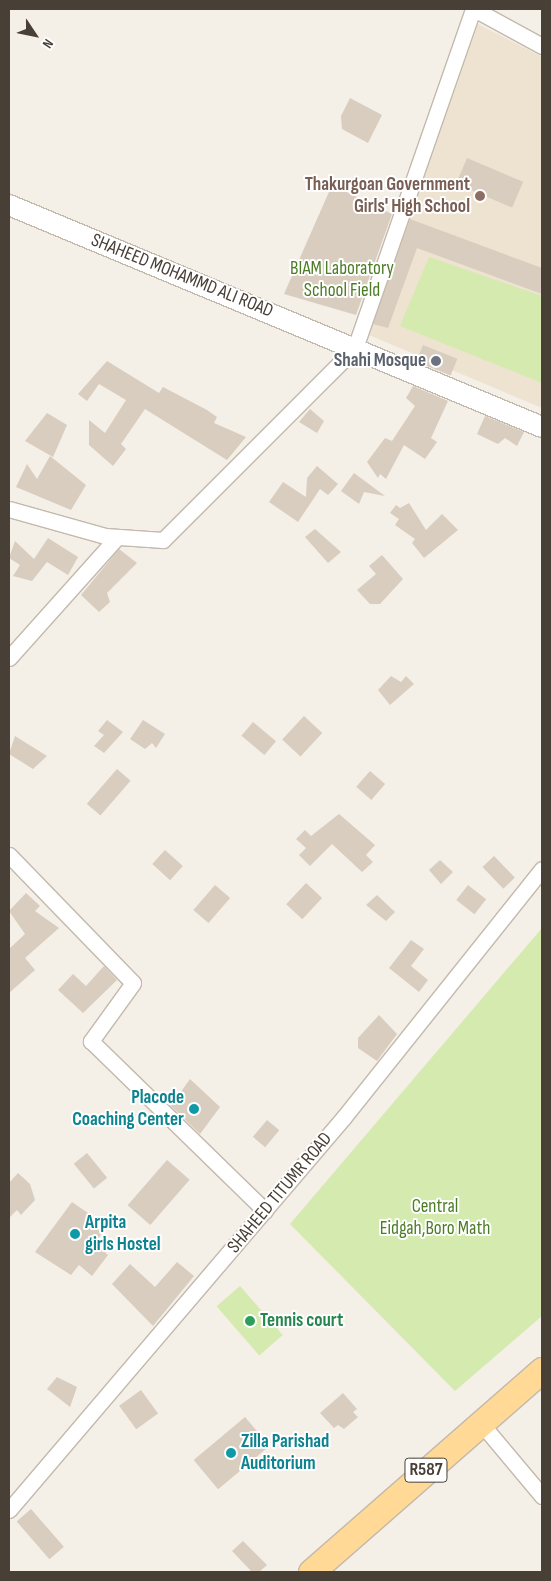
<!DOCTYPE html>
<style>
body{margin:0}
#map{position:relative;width:551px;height:1581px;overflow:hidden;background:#f4efe7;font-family:"Sofia Sans Condensed",sans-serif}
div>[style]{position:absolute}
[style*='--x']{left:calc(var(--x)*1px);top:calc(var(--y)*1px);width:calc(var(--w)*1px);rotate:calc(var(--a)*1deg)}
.education>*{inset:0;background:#eee3d0}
.green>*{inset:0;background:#d4eaae;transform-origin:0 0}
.building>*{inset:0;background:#d9cdbf;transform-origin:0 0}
.roads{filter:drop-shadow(1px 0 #c3b9ac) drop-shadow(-1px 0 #c3b9ac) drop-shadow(0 1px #c3b9ac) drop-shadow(0 -1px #c3b9ac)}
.minor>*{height:15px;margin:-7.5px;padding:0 7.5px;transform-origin:7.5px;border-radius:7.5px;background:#fff}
.tertiary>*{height:20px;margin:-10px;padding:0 10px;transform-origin:10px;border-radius:10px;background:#fff}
.primary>*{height:25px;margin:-12.5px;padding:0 12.5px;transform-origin:12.5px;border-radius:12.5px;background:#ffd995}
.dots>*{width:14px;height:14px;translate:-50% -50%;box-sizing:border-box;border:2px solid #fff;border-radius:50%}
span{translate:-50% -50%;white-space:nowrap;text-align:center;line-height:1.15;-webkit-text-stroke:4px #fff;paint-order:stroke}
.shield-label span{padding:1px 4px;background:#fff;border:1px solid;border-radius:4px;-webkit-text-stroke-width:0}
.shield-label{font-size:18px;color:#483f36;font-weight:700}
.education-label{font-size:19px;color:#785e54;font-weight:700}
.right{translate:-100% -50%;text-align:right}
.park-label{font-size:19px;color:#4d7c26}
.street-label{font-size:19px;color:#483f36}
.worship-label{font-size:19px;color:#5b616d;font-weight:700}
.culture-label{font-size:19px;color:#0d838f;font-weight:700}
.left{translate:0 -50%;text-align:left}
.leisure-label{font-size:19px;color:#27864d;font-weight:700}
.frame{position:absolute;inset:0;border:10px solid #483f36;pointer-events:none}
.north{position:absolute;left:10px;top:10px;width:50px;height:50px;-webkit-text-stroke:4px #fff;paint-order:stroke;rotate:124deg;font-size:14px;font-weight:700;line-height:20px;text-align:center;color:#483f36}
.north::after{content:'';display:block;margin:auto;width:18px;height:22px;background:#483f36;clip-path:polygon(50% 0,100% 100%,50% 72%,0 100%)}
</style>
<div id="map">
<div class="education">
<i style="clip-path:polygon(478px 24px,542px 57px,542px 408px,369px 335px)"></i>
</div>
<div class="green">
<i style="clip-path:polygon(429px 257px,542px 296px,542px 383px,400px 326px)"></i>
<i style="clip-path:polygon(542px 928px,542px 1316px,455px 1391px,290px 1224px)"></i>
<i style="left:240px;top:1286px;width:65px;height:31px;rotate:49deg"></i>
</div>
<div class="building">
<i style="clip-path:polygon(350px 98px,382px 115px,368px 143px,342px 129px,341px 116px)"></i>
<i style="left:467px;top:158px;width:61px;height:28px;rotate:23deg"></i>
<i style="clip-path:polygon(332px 185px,392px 214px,356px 315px,284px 294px)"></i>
<i style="clip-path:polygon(410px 219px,542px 268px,542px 294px,417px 248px,388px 328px,373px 324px)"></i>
<i style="left:423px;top:345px;width:37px;height:18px;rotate:22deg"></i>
<i style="clip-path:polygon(107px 361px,159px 393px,163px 387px,207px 410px,217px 417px,214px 423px,246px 437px,227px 460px,145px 409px,121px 444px,126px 449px,113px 466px,89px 445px,89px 420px,105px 433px,126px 400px,99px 384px,87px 401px,78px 394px)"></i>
<i style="clip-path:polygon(413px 386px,448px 401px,431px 438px,437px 442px,425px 459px,404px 445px,386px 479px,380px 474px,378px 478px,367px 462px,385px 438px,392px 441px,415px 406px,406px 398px)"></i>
<i style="clip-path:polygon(310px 409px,324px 421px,317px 433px,299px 422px)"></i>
<i style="clip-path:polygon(47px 413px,67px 425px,53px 457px,25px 441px)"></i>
<i style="clip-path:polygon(485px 416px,524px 432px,517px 446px,505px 438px,498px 444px,477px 434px)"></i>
<i style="clip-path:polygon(50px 456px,86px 485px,71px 510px,16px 487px,27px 464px,37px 479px)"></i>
<i style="clip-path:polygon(317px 466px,338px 484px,328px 495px,320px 489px,298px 522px,269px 502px,283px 482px,306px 497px,307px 478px)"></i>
<i style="clip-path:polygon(354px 473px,385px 496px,364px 492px,359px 504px,341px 491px)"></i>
<i style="clip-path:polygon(409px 503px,426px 530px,442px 514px,458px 530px,424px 558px,412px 543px,415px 539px,395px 525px,399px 519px,390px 513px,396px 505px,400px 508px)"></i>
<i style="clip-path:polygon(315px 529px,341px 552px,328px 563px,305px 537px)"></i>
<i style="clip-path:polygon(48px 538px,78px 557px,68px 575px,47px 562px,32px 581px,13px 576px,20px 565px,9px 558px,15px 541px,34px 559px)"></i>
<i style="clip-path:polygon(119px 549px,137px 563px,107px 593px,110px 602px,99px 612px,81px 595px)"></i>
<i style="clip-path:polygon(382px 555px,403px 579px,380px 604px,370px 604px,357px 590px,376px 574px,369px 566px)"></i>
<i style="clip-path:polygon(391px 676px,401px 682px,406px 676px,414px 684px,390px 705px,378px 690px)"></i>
<i style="left:304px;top:716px;width:25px;height:32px;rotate:43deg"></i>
<i style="clip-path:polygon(107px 720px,123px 732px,104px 753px,94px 746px,104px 735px,98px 731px)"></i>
<i style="clip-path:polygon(143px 720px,165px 734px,156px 748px,152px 743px,145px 749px,130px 739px)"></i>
<i style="left:253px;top:722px;width:30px;height:18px;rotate:40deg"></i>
<i style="clip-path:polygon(15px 736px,47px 756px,33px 769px,9px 754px)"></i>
<i style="left:117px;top:769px;width:18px;height:46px;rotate:41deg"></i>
<i style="left:370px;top:771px;width:20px;height:21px;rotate:41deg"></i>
<i style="clip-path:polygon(339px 814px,375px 845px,366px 855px,373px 862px,362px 872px,332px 844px,310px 866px,299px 855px,306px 848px,296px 839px,305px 830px,311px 836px)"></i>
<i style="left:165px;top:850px;width:24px;height:19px;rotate:42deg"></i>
<i style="left:494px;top:856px;width:30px;height:16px;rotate:46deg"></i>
<i style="clip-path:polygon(440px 860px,453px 872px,441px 884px,429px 870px)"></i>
<i style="left:306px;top:883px;width:22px;height:29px;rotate:43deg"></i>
<i style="left:215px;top:885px;width:20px;height:33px;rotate:41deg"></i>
<i style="left:468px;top:885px;width:23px;height:19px;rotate:38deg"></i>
<i style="clip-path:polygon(26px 893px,40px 906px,35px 911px,59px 928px,25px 958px,35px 970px,9px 993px,9px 949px,25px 934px,9px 911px)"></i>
<i style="clip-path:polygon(377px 895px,395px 912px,386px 921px,366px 905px)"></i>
<i style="clip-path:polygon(411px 940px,424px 949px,411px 966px,428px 980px,419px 992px,389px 968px)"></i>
<i style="clip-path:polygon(104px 966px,117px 980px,83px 1013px,58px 990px,73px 974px,86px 986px)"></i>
<i style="clip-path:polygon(379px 1015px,397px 1034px,377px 1061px,358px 1048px,358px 1038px)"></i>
<i style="clip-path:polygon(190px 1079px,220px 1107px,200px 1134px,171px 1106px)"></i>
<i style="left:267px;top:1120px;width:16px;height:22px;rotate:40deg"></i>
<i style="left:87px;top:1153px;width:32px;height:17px;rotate:51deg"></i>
<i style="left:167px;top:1160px;width:30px;height:60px;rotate:41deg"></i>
<i style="clip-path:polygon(18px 1173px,30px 1184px,35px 1200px,21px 1215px,17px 1210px,9px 1218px,9px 1183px)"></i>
<i style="clip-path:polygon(72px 1202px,107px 1226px,95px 1243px,108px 1255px,92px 1276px,79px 1265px,71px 1275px,35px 1252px)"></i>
<i style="clip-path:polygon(177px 1262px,194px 1276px,153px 1326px,112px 1284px,130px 1264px,155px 1287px)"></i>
<i style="clip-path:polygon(57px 1377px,77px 1387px,70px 1407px,47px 1389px)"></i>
<i style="left:141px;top:1390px;width:29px;height:27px;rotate:54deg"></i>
<i style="clip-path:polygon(343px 1393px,357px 1409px,353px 1412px,358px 1417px,344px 1429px,338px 1425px,334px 1428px,320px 1413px)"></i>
<i style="left:245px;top:1417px;width:38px;height:67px;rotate:50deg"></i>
<i style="left:31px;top:1509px;width:50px;height:19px;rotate:49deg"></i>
<i style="clip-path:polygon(243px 1541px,267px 1565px,259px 1572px,252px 1572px,232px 1551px)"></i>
</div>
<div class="roads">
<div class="minor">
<i style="--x:474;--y:9;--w:77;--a:28.6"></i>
<i style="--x:9;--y:509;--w:100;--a:15.7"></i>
<i style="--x:105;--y:536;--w:58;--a:3.9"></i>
<i style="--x:163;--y:540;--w:272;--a:-45"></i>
<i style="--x:355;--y:348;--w:359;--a:-70.8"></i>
<i style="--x:9;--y:658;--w:162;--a:-48.2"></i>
<i style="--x:9;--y:855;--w:178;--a:45.9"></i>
<i style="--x:133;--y:983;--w:72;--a:125.9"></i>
<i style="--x:91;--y:1041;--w:243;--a:44.3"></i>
<i style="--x:480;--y:1422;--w:97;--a:50"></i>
<i style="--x:9;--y:1510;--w:516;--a:-49.56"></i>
<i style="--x:344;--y:1117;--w:317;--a:-51.4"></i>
</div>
<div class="tertiary">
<i style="--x:9;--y:205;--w:577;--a:22.61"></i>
</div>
<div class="primary">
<i style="--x:311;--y:1572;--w:307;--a:-41.2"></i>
</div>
</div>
<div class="dots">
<i style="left:480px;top:196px;background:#8d6e63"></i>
<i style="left:436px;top:361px;background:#6b7280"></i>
<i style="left:194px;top:1109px;background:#0f9aa8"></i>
<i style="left:75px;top:1234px;background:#0f9aa8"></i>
<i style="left:250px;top:1321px;background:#2e9e5b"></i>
<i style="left:231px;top:1453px;background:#0f9aa8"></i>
</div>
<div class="shield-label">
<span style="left:426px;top:1470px">R587</span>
</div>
<div class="education-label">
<span class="right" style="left:470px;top:196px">Thakurgoan Government<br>Girls' High School</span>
</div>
<div class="park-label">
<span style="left:342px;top:280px">BIAM Laboratory<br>School Field</span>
<span style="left:435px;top:1218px">Central<br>Eidgah,Boro Math</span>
</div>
<div class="street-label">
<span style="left:182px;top:276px;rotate:22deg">SHAHEED MOHAMMD ALI ROAD</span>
<span style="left:280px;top:1193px;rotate:-50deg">SHAHEED TITUMR ROAD</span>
</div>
<div class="worship-label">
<span class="right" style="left:426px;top:361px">Shahi Mosque</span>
</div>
<div class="culture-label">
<span class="right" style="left:184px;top:1109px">Placode<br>Coaching Center</span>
<span class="left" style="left:85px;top:1234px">Arpita<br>girls Hostel</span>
<span class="left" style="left:241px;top:1453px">Zilla Parishad<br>Auditorium</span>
</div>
<div class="leisure-label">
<span class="left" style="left:260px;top:1321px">Tennis court</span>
</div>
<div class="frame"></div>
<div class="north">N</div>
</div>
